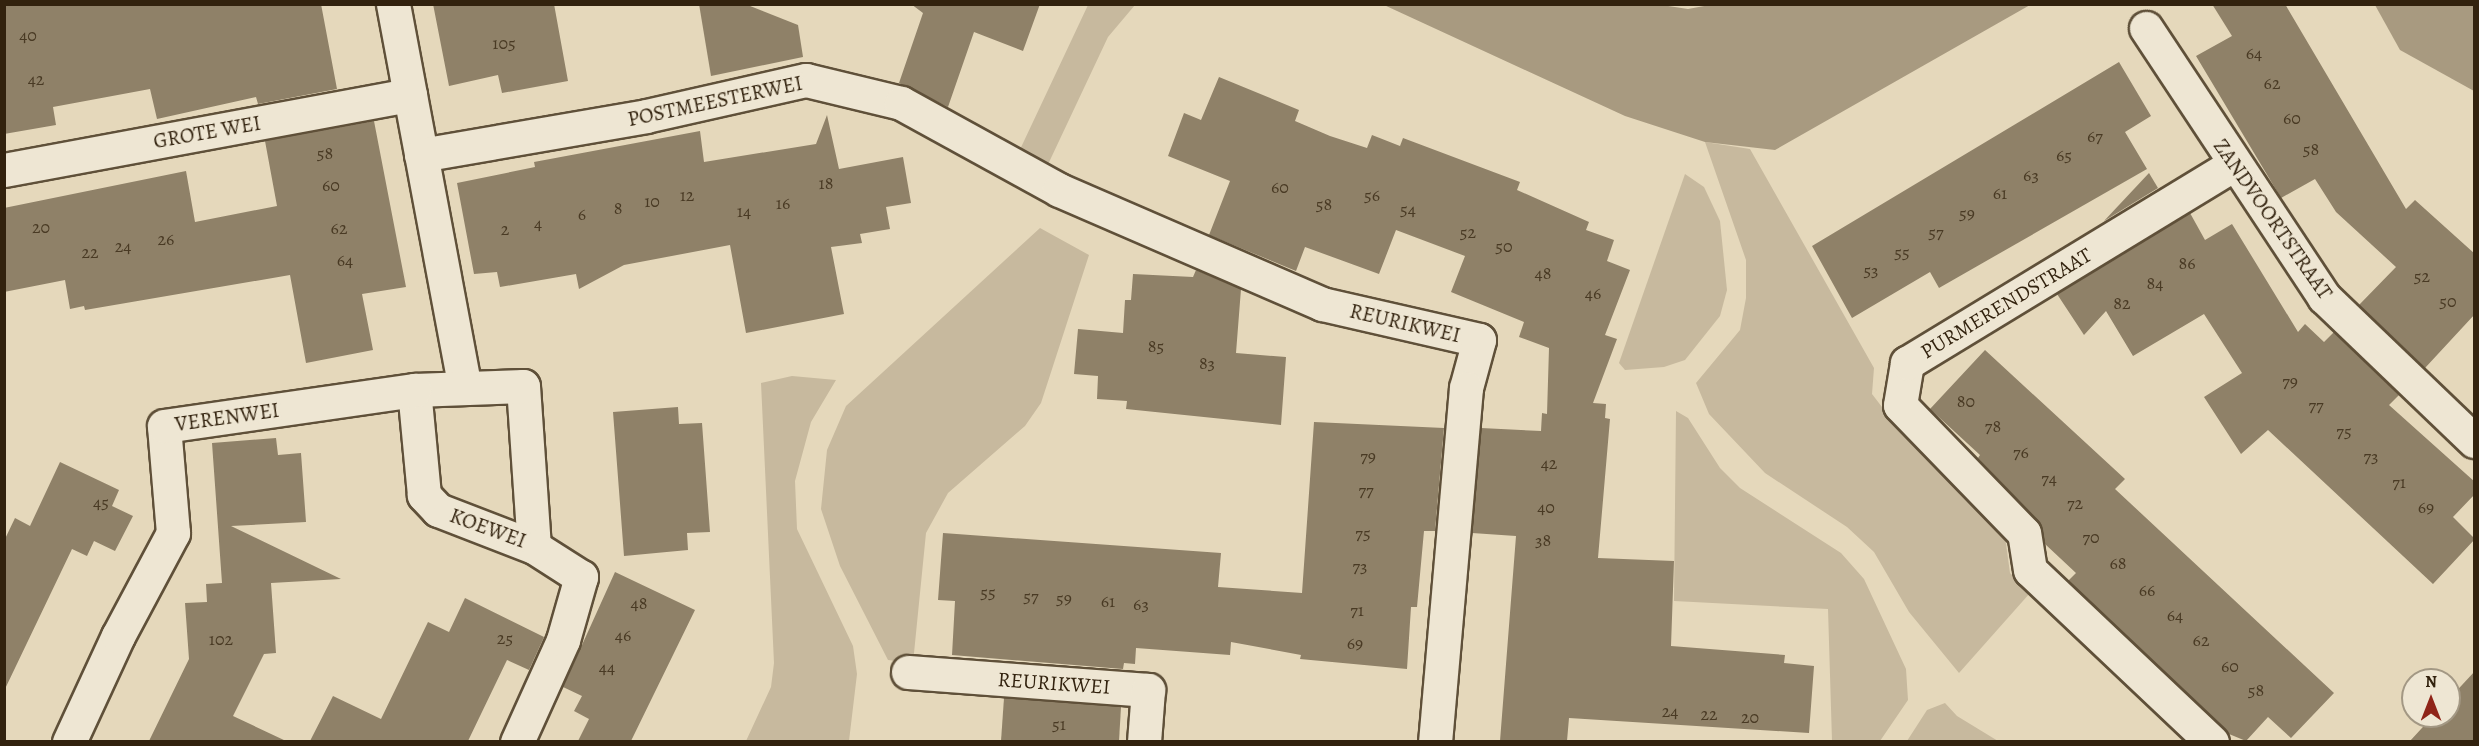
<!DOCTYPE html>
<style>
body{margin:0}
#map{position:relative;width:2479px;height:746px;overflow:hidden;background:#e5d8bb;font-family:Alegreya,serif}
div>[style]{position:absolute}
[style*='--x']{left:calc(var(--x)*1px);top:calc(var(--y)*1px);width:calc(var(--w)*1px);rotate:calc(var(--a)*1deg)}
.green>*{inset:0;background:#c7b99e}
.water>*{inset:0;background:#a89a80}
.building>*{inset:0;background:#8f8168}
.roads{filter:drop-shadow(2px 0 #5f5039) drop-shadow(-2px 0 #5f5039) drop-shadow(0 2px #5f5039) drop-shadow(0 -2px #5f5039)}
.pedestrian>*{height:33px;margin:-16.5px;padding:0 16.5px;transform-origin:16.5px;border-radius:16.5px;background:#eee6d3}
.minor>*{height:33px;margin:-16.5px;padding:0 16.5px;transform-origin:16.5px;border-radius:16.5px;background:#eee6d3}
span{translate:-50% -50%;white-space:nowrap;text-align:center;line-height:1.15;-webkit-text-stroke:5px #eee6d3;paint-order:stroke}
.number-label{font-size:18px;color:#493a24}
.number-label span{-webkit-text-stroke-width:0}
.street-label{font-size:21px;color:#32220e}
.frame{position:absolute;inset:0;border:6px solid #32220e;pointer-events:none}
.north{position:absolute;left:2401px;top:668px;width:60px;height:60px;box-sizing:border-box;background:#eee6d3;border:2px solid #a39884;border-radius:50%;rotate:0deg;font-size:16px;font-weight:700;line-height:24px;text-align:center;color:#32220e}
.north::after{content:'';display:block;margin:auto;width:21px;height:27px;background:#8f2418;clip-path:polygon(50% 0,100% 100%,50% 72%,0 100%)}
</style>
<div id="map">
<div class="green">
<i style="clip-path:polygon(1088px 5px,1135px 5px,1108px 37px,1043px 175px,1015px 160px)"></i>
<i style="clip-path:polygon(1705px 142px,1750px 149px,1874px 368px,1872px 394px,1895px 424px,2004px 529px,2010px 573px,2030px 593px,1959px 673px,1909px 612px,1874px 552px,1847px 527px,1765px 473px,1709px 414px,1696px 383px,1740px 330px,1746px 298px,1746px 260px)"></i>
<i style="clip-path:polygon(1685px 174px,1704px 187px,1720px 221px,1727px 290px,1720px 316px,1685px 360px,1664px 367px,1625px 370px,1619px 363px)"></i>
<i style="clip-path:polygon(1040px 228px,1089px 255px,1041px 403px,1025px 426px,948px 493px,926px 533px,913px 663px,888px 660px,840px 566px,821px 509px,827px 450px,846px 406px)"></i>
<i style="clip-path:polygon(792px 376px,836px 380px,811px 422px,795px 481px,797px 529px,853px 646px,857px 674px,849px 741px,746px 741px,771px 687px,774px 663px,761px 383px)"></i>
<i style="clip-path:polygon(1676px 411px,1688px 418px,1720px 468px,1740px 488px,1841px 553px,1864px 579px,1906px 669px,1908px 700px,1880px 741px,1832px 741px,1828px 609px,1674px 601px)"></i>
<i style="clip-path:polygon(1945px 703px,1957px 716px,1998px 741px,1907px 741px,1927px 710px)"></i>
</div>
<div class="water">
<i style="clip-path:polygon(1655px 4px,1688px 9px,1715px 4px,2030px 5px,1775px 150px,1705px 142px,1625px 116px,1384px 5px)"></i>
<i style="clip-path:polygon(2375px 5px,2474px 5px,2474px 91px,2400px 50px)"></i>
</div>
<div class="building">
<i style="clip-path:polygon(4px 4px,321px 4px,337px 89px,258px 104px,256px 97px,157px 119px,150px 89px,53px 107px,56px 125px,4px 134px)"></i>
<i style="clip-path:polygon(433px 4px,554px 4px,568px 81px,502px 93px,498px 75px,449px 86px)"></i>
<i style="clip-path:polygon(699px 4px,745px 4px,798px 25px,803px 57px,711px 76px)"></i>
<i style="clip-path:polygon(911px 4px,1040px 4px,1023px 51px,974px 32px,948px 107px,899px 83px,923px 13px)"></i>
<i style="clip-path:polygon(2212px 4px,2285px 4px,2406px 209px,2415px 200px,2475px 254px,2475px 314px,2425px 368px,2359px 305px,2396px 267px,2336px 212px,2315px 179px,2281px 198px,2196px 56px,2232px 36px)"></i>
<i style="clip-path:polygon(2119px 62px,2151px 116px,2125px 132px,2147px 169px,1939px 288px,1930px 272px,1852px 318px,1812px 246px)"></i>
<i style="clip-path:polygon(1219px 77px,1299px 110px,1295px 121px,1330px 136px,1367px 148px,1372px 135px,1400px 146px,1403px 138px,1520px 182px,1517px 190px,1589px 222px,1586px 230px,1614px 240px,1607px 261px,1630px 270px,1605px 335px,1617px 339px,1593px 403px,1606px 404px,1605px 418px,1610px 419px,1598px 558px,1674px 561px,1671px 646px,1785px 655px,1784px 663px,1814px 666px,1809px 733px,1569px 718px,1567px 741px,1500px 741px,1516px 536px,1472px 533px,1481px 428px,1541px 431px,1542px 413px,1547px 414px,1549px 348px,1519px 337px,1524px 322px,1451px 292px,1465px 256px,1396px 230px,1379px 274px,1305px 247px,1296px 271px,1209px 235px,1230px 181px,1168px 156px,1184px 113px,1201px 120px)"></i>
<i style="clip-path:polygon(827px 115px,839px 169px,903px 157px,911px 203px,886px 207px,890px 229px,860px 234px,862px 243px,831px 247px,844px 314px,746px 333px,730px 245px,624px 265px,579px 289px,576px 274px,500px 287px,497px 272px,474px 274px,457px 183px,535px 167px,534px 162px,700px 131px,704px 162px,816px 144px)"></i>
<i style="clip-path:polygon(374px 121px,406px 287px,362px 294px,373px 350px,306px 363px,290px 275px,85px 310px,84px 306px,70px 309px,65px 280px,4px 292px,4px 208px,186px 171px,195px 222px,277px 206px,265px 141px)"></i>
<i style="clip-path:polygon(2149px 173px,2158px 188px,2104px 221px)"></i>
<i style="clip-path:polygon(2190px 213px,2205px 240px,2232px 224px,2298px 332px,2305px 324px,2324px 342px,2334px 332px,2399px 395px,2389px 405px,2475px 482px,2475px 494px,2453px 517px,2475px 539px,2433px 584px,2268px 430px,2241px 454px,2204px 397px,2242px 373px,2204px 314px,2133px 356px,2106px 311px,2084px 335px,2057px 294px)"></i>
<i style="clip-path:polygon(1196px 270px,1241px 289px,1236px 353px,1286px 357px,1281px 425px,1126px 409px,1127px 401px,1097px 399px,1098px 376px,1074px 374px,1078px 329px,1123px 333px,1125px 300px,1131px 300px,1133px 274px,1193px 277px)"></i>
<i style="clip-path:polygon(1985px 350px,2125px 479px,2115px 489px,2334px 693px,2291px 738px,2268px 717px,2246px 741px,2229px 734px,2068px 581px,2076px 573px,2045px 544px,2037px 520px,1978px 458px,1980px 455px,1930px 409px)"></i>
<i style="clip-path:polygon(678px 407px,679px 424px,702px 423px,710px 532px,687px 533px,688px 550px,624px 556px,613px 412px)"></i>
<i style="clip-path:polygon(1314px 422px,1444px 428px,1435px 531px,1424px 531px,1417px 607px,1411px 607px,1407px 669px,1300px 659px,1301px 655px,1231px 642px,1230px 655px,1136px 648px,1135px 664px,1124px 663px,1123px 669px,952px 655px,955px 601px,938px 600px,943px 533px,1221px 553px,1218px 587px,1302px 593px)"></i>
<i style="clip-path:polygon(276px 438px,278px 455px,301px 453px,306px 522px,231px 526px,341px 579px,271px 583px,276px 653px,264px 654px,233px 716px,286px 741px,149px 741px,189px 659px,185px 603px,207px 602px,206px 584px,222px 583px,212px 443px)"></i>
<i style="clip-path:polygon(60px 462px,119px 490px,112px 506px,133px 516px,115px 551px,94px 541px,87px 556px,72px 549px,4px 691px,4px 541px,15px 518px,30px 526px)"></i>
<i style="clip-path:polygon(615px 572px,695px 610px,631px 741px,578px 741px,589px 719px,574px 711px,582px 696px,563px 687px)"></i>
<i style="clip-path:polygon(465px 598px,544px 637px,529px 670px,507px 660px,468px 741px,310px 741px,333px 696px,381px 719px,428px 622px,449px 632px)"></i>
<i style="clip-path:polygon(2475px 671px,2475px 741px,2410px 741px,2433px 716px,2449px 716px,2449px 699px)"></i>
<i style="clip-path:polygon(1004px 698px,1121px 707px,1119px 741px,1001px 741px)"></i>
</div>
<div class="roads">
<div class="pedestrian">
<i style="--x:517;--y:742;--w:112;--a:-65.7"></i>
<i style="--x:563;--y:640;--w:66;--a:-74.1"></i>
<i style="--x:581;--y:577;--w:56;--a:-147.4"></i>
</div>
<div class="minor">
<i style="--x:393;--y:4;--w:390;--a:79.4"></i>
<i style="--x:2146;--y:28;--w:323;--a:56.5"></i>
<i style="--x:2324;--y:297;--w:208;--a:43.8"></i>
<i style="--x:421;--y:155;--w:228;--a:-9.8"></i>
<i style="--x:646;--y:116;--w:164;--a:-12.7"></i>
<i style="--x:806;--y:80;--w:98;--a:13.6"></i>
<i style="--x:901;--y:103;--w:180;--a:28.8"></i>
<i style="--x:1059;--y:190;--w:287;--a:23.4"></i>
<i style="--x:1322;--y:304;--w:161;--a:12.9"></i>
<i style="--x:1479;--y:340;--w:50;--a:105.2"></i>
<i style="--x:1466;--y:388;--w:355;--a:95"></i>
<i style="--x:4;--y:170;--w:413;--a:-10.5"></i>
<i style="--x:523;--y:386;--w:161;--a:86.1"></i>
<i style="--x:534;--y:547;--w:103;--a:-158.9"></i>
<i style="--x:438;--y:510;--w:21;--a:-133"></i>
<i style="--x:424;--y:495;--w:105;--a:-95.4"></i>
<i style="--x:414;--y:390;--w:109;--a:-2.1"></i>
<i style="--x:908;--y:672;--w:241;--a:4.3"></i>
<i style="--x:1148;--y:690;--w:52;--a:94.4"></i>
<i style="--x:69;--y:742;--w:117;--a:-65.2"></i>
<i style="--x:118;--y:636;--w:117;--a:-61.9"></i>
<i style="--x:173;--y:533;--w:107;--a:-94.8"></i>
<i style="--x:164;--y:426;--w:253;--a:-8.2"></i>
<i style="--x:2212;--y:742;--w:250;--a:-136.6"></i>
<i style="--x:2030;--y:570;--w:37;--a:-99"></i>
<i style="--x:2024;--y:533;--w:178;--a:-134.1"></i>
<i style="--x:1900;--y:405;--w:43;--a:-80.5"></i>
<i style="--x:1907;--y:363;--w:381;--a:-31.3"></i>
</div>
</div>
<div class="number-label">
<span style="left:28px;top:35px">40</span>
<span style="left:504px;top:43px">105</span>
<span style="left:2254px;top:53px">64</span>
<span style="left:36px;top:79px">42</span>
<span style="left:2272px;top:83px">62</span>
<span style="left:2292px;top:118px">60</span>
<span style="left:2095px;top:136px">67</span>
<span style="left:2311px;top:149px">58</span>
<span style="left:325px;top:153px">58</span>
<span style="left:2064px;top:155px">65</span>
<span style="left:2031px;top:175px">63</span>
<span style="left:826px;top:183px">18</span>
<span style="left:331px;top:185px">60</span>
<span style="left:1280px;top:187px">60</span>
<span style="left:2000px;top:193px">61</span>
<span style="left:687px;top:195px">12</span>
<span style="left:1372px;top:195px">56</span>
<span style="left:652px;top:201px">10</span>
<span style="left:783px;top:203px">16</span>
<span style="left:1324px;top:204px">58</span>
<span style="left:618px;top:208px">8</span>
<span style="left:1408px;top:209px">54</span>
<span style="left:744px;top:211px">14</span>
<span style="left:1967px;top:213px">59</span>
<span style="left:582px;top:214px">6</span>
<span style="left:538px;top:223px">4</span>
<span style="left:41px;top:227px">20</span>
<span style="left:339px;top:228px">62</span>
<span style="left:505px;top:229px">2</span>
<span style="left:1468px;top:232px">52</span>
<span style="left:1936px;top:232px">57</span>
<span style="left:166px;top:239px">26</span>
<span style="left:123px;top:246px">24</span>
<span style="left:1504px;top:246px">50</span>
<span style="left:90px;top:252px">22</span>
<span style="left:1902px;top:252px">55</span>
<span style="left:345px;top:260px">64</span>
<span style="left:2187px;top:263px">86</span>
<span style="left:1871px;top:270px">53</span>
<span style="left:1543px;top:273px">48</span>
<span style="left:2422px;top:276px">52</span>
<span style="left:2155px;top:283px">84</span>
<span style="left:1593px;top:293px">46</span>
<span style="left:2448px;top:301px">50</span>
<span style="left:2122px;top:303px">82</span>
<span style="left:1156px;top:346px">85</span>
<span style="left:1207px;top:363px">83</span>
<span style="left:2290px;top:381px">79</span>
<span style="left:1966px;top:401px">80</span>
<span style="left:2316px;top:405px">77</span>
<span style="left:1993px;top:426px">78</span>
<span style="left:2344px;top:431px">75</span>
<span style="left:2021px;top:452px">76</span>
<span style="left:1368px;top:456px">79</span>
<span style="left:2371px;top:456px">73</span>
<span style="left:1549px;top:463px">42</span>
<span style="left:2049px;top:478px">74</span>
<span style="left:2399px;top:482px">71</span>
<span style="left:1366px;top:490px">77</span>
<span style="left:101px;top:502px">45</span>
<span style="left:2075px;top:503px">72</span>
<span style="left:1546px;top:507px">40</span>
<span style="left:2426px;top:507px">69</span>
<span style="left:1363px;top:533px">75</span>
<span style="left:2091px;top:537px">70</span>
<span style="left:1543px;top:540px">38</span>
<span style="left:2118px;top:563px">68</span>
<span style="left:1360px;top:566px">73</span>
<span style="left:2147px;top:590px">66</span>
<span style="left:988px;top:592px">55</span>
<span style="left:1031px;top:596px">57</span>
<span style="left:1064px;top:598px">59</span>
<span style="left:1108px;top:601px">61</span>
<span style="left:639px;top:603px">48</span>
<span style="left:1141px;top:604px">63</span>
<span style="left:1357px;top:610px">71</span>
<span style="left:2175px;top:615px">64</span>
<span style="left:623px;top:635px">46</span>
<span style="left:505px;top:638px">25</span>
<span style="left:221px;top:639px">102</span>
<span style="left:2201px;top:640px">62</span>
<span style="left:1355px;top:643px">69</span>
<span style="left:2230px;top:666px">60</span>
<span style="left:607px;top:667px">44</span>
<span style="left:2256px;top:690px">58</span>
<span style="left:1670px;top:711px">24</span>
<span style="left:1709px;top:714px">22</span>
<span style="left:1750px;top:717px">20</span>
<span style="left:1059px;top:724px">51</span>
</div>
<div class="street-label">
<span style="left:715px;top:101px;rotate:-12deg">POSTMEESTERWEI</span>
<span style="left:207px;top:132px;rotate:-10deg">GROTE WEI</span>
<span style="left:2273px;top:219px;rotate:55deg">ZANDVOORTSTRAAT</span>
<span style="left:2006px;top:303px;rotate:-31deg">PURMERENDSTRAAT</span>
<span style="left:1405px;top:323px;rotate:13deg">REURIKWEI</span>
<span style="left:227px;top:417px;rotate:-8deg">VERENWEI</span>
<span style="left:488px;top:528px;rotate:20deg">KOEWEI</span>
<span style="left:1054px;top:683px;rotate:4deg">REURIKWEI</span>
</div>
<div class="frame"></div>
<div class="north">N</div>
</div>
